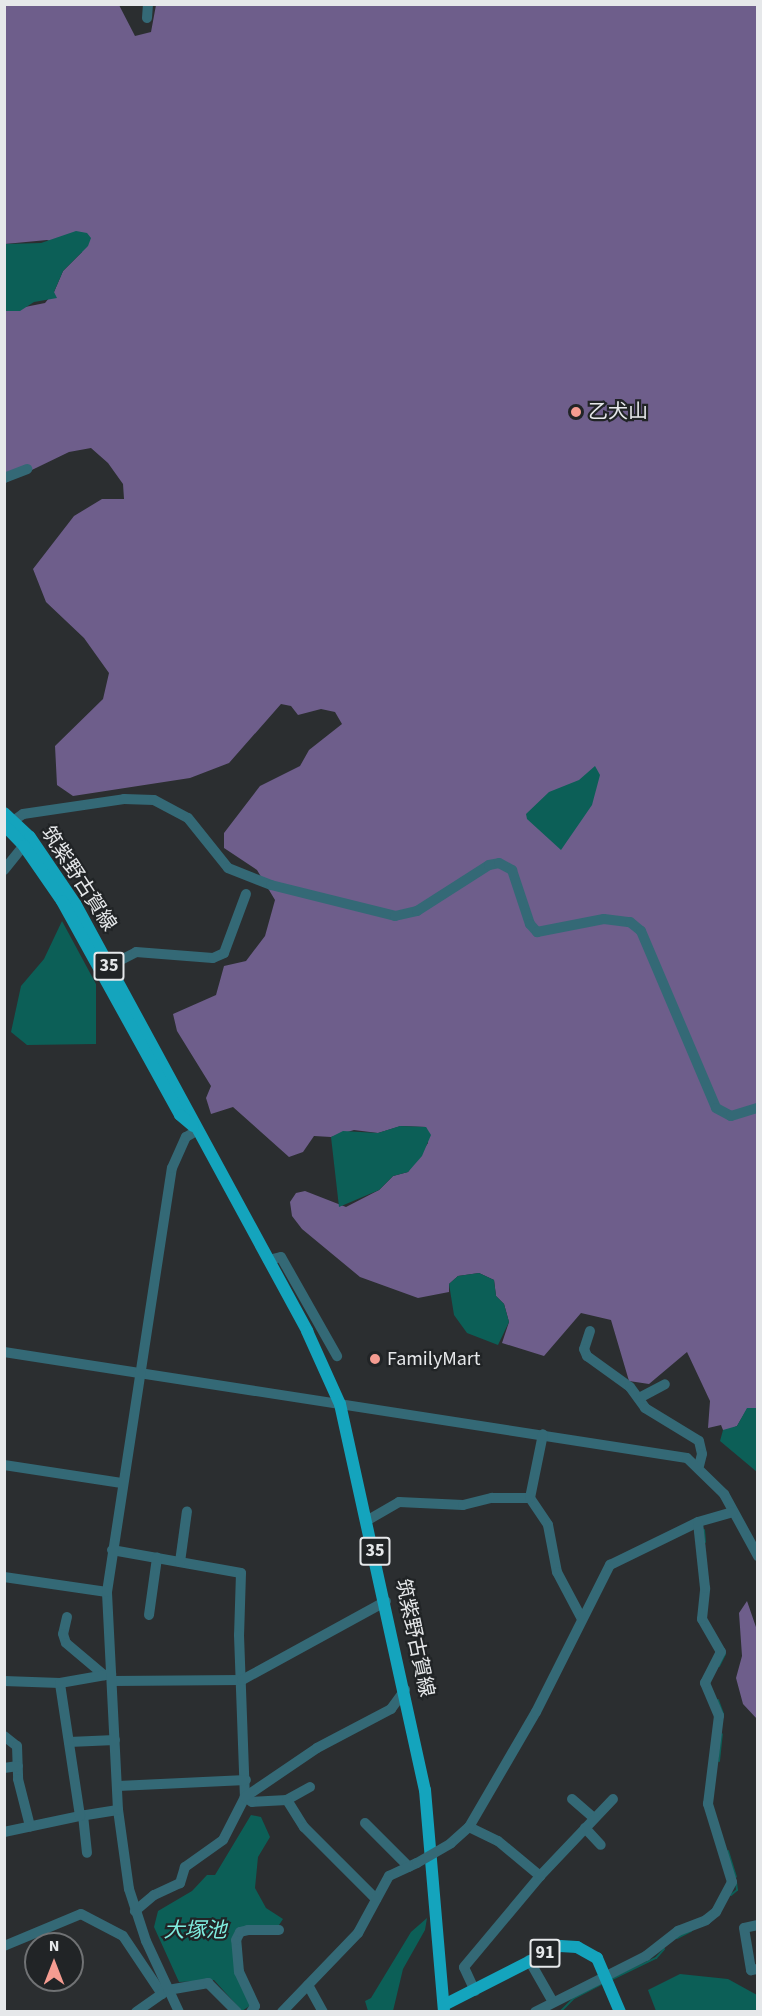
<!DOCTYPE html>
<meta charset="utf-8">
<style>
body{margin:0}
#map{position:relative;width:762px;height:2016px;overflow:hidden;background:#2b2e30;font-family:"Source Sans 3","Noto Sans JP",sans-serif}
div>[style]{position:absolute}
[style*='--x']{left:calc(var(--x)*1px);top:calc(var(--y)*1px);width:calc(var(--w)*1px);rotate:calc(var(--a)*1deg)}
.forest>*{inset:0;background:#6e5e8b}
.water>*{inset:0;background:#0c5f57}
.stream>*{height:2px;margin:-1px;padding:0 1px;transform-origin:1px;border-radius:1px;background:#0c5f57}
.minor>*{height:10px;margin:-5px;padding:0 5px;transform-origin:5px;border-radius:5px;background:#346976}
.major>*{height:12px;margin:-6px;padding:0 6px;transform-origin:6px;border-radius:6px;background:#14a4bd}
.minor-bridge>*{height:10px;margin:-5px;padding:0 5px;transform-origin:5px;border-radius:5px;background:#346976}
.dots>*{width:16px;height:16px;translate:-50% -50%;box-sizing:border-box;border:3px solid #212426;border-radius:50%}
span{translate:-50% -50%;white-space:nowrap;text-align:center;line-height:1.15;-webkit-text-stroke:4.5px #212426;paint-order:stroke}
.shield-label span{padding:2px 4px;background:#212426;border:2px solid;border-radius:4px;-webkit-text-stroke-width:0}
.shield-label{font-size:18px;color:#e6e8ea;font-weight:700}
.poi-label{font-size:20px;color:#e6e8ea}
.left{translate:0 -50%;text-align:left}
.street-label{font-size:20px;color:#e6e8ea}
.water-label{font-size:21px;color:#7feddf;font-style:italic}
.frame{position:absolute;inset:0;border:6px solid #e6e8ea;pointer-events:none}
.north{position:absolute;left:24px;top:1932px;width:60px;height:60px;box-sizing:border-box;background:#212426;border:2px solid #707274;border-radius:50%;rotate:0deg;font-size:16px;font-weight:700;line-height:24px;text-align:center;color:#e6e8ea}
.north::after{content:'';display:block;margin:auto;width:21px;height:27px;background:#f59c91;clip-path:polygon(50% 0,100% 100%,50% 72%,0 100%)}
</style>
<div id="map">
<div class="forest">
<i style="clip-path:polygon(5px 5px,119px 5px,135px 36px,151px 32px,156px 5px,757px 5px,758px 1408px,747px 1409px,737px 1426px,729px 1430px,723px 1430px,721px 1425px,708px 1428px,710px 1401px,687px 1352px,649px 1384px,629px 1381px,611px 1320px,581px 1313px,544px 1356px,502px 1343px,509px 1322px,504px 1304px,496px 1296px,494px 1280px,479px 1273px,458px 1276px,449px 1284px,449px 1292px,418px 1298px,360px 1277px,302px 1229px,292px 1216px,290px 1202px,296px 1193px,305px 1191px,346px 1207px,379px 1190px,393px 1176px,408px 1172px,428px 1143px,426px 1127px,401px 1126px,378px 1133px,354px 1130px,331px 1137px,314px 1136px,303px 1152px,289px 1157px,233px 1107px,211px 1114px,206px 1098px,211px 1086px,177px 1031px,173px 1014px,216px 995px,224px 966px,246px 961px,265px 936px,275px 900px,257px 870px,224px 848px,224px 833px,260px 786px,300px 766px,309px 750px,342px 724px,335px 712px,321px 709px,298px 715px,291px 706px,281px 704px,229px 763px,190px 778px,73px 796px,57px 785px,55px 746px,103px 699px,109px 673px,84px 638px,46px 602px,33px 569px,74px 516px,102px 499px,124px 499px,123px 484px,108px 463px,91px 448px,69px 452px,5px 483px,5px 311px,45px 303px,54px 292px,63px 271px,82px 252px,47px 240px,5px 244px)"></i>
<i style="clip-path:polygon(747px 1601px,757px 1630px,757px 1719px,743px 1704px,736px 1678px,742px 1656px,739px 1613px)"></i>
</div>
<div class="water">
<i style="clip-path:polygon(76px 231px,87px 233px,91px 238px,88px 246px,63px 271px,54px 292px,57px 298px,34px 302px,20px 311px,5px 311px,5px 244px,41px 243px)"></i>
<i style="clip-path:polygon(595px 766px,600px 775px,592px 805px,561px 850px,527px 819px,526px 814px,549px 792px,579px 780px)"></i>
<i style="clip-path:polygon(62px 921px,96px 984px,96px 1044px,27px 1045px,11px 1032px,21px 986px,44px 959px)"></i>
<i style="clip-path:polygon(400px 1126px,426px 1127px,431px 1135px,422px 1156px,408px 1172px,393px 1176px,379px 1190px,339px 1207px,331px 1137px,343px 1131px,378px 1133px)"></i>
<i style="clip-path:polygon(479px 1273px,494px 1280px,496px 1296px,504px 1304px,509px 1322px,498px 1345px,467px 1333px,454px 1315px,449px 1284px,458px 1276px)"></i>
<i style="clip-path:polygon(747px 1408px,757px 1408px,757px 1472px,720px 1441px,723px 1430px,737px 1426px)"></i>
<i style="clip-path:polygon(251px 1815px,261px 1817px,270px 1837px,258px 1857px,255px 1888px,266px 1908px,283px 1919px,279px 1925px,232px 1938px,235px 1973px,251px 2005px,242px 2011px,214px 1980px,179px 1982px,154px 1927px,158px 1911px,192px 1891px,207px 1875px,215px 1875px)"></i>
<i style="clip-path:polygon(427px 1918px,425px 1930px,403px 1969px,393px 2011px,368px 2011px,365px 2001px,371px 1998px,411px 1932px)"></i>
<i style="clip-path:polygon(680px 1974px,728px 1979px,757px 1995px,757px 2011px,656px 2011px,648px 1990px)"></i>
</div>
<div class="stream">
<i style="--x:704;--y:1530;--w:12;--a:85"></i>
<i style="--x:719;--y:1666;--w:13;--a:-63"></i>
<i style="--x:718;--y:1700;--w:15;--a:70"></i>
<i style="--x:719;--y:1761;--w:27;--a:-84"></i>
<i style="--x:728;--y:1851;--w:27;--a:73"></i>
<i style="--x:731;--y:1895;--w:8;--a:-40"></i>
<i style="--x:737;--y:1890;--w:8;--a:-97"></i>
<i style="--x:677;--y:1938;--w:16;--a:-27"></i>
<i style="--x:610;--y:1980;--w:51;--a:-25.6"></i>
<i style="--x:656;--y:1958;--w:12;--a:-48"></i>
<i style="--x:560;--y:2012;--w:20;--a:-45"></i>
<i style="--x:574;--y:1998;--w:31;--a:-27"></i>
</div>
<div class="minor">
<i style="--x:147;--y:18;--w:14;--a:-86"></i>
<i style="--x:4;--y:478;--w:25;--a:-21"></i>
<i style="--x:6;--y:826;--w:21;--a:-35"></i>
<i style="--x:23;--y:814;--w:102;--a:-8.4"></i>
<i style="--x:124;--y:799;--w:30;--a:2"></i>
<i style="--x:154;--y:800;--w:38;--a:28"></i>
<i style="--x:188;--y:818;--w:64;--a:51.3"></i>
<i style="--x:228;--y:868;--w:46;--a:21.6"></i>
<i style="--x:271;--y:885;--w:128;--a:14"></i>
<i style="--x:395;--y:916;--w:23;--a:-13"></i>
<i style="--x:417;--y:911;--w:85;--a:-32.6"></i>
<i style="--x:489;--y:865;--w:10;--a:-11"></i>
<i style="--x:499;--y:863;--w:15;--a:28"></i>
<i style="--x:512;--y:870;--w:57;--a:71.6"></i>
<i style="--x:530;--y:924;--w:11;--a:49"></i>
<i style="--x:537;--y:932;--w:68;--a:-11"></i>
<i style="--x:604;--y:919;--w:26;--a:7"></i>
<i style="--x:630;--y:922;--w:14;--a:39"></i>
<i style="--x:641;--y:931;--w:192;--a:67"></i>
<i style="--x:716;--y:1108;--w:17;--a:28"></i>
<i style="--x:731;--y:1116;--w:28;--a:-17"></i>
<i style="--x:4;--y:870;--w:38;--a:-51"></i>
<i style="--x:109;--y:966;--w:30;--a:-27"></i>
<i style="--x:136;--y:952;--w:77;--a:4.5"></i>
<i style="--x:213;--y:958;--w:12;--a:-24"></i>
<i style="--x:224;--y:953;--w:63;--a:-69.6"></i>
<i style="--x:268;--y:1260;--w:13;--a:-13"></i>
<i style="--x:281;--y:1257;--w:114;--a:60.5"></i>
<i style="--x:590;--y:1331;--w:19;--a:108"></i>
<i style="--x:584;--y:1349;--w:8;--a:67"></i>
<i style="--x:587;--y:1356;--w:53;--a:35.8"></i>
<i style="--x:630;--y:1387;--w:26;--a:54"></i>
<i style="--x:645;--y:1408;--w:63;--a:31.4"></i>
<i style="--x:699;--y:1441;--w:13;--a:77"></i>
<i style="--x:702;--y:1454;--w:12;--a:104"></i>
<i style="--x:4;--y:1352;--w:691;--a:8.82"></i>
<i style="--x:687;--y:1458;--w:52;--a:44.2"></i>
<i style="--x:724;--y:1494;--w:71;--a:61.3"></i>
<i style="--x:641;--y:1397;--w:27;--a:-28"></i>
<i style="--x:4;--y:1465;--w:119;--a:8.7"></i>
<i style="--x:530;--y:1498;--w:32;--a:56"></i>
<i style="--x:548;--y:1525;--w:48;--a:79.2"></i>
<i style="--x:557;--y:1572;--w:53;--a:62"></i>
<i style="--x:368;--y:1520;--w:36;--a:-30"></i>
<i style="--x:399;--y:1502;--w:64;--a:2.7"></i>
<i style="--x:463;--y:1505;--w:30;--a:-14"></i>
<i style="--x:492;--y:1498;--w:38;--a:0"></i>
<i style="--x:530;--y:1498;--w:65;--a:-78.5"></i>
<i style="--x:112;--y:1550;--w:131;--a:10.1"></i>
<i style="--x:241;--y:1573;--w:62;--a:91.8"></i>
<i style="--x:239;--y:1635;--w:162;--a:87.9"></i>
<i style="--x:245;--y:1797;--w:48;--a:117.1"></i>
<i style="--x:223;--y:1840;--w:47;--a:144.6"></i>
<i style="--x:185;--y:1867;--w:17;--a:107"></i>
<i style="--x:180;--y:1883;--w:29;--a:155"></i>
<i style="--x:154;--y:1895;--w:25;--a:140"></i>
<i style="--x:180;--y:1562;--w:51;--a:-82.2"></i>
<i style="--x:4;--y:1577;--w:104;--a:8.3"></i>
<i style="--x:149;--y:1615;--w:58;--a:-82"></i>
<i style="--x:67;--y:1617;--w:17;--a:103"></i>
<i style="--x:63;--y:1634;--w:9;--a:72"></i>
<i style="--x:66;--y:1643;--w:50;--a:40.1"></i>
<i style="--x:4;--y:1681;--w:56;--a:2"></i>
<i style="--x:112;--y:1681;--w:130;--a:-0.4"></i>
<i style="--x:242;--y:1680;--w:164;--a:-28.7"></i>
<i style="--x:4;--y:1736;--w:16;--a:38"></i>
<i style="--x:17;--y:1746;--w:33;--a:88"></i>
<i style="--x:18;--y:1779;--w:49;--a:75.7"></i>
<i style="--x:69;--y:1742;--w:46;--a:-2.5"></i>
<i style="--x:4;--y:1768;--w:14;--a:-8"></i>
<i style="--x:118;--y:1786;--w:128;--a:-2.7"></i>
<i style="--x:310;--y:1787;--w:26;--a:151"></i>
<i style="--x:287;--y:1800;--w:35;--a:177"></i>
<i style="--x:252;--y:1802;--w:9;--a:-144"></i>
<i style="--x:245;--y:1797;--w:87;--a:-34.2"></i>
<i style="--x:317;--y:1748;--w:84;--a:-27.8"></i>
<i style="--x:391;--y:1709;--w:24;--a:-54"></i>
<i style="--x:572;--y:1799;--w:29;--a:41"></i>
<i style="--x:287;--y:1800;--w:32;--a:58"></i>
<i style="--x:304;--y:1827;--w:102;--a:45"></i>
<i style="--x:83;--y:1815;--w:38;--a:84"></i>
<i style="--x:80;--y:1816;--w:38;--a:-9"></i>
<i style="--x:365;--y:1823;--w:62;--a:45"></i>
<i style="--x:469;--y:1827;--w:32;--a:26"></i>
<i style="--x:498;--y:1841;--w:55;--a:39.8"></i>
<i style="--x:585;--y:1828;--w:23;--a:47"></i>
<i style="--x:4;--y:1832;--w:78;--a:-11.9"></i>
<i style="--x:80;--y:1816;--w:134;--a:-98.6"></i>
<i style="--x:60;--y:1683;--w:52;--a:-10"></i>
<i style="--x:451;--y:1843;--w:24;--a:-42"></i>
<i style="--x:469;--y:1827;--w:133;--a:-59.8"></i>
<i style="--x:536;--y:1712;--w:165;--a:-63.3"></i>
<i style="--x:610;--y:1565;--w:98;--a:-26"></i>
<i style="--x:698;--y:1522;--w:36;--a:-16"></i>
<i style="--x:758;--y:1925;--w:14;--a:168"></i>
<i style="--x:744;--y:1928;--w:43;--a:80.5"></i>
<i style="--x:751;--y:1970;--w:7;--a:-8"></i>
<i style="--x:4;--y:1946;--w:83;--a:-22.6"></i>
<i style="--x:81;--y:1914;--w:47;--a:27.6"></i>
<i style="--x:123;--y:1936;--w:70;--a:56.1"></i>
<i style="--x:529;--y:1960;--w:48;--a:60.3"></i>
<i style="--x:308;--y:1985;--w:31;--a:61"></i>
<i style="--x:475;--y:1991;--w:26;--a:-115"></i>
<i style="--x:464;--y:1967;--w:119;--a:-50.1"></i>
<i style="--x:540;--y:1876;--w:106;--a:-46.5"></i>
<i style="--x:136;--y:2012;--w:39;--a:-35"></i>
<i style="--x:168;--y:1990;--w:41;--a:-9.9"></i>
<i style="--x:208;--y:1983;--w:41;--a:45"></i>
<i style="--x:179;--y:2012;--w:78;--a:-114.9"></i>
<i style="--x:146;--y:1941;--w:55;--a:-108.1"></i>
<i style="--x:129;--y:1889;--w:80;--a:-97.9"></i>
<i style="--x:118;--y:1810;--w:218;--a:-92.9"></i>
<i style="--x:107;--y:1592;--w:429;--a:-81.3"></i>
<i style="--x:172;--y:1168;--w:34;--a:-66"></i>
<i style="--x:186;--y:1137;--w:14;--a:-30"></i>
<i style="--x:251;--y:2012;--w:7;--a:-56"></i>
<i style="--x:255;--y:2006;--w:38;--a:-115"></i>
<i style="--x:239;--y:1972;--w:32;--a:-95"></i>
<i style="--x:236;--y:1940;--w:9;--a:-63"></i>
<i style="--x:240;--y:1932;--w:8;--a:-14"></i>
<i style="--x:248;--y:1930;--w:31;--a:0"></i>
<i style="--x:282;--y:2012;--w:110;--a:-46.1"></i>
<i style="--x:358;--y:1933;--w:65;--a:-61.5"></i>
<i style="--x:389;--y:1876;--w:31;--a:-25"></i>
<i style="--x:535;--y:2012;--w:124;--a:-26.8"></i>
<i style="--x:646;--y:1956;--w:41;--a:-38"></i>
<i style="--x:678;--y:1931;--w:30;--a:-21"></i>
<i style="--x:706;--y:1920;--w:13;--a:-39"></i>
<i style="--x:716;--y:1912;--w:34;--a:-62"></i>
<i style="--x:732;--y:1882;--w:82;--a:-107.1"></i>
<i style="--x:708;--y:1804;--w:89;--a:-82.9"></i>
<i style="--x:719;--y:1716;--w:36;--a:-113"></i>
<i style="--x:705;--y:1683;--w:35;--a:-63"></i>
<i style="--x:721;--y:1652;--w:38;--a:-120"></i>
<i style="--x:702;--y:1619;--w:31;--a:-84"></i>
<i style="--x:705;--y:1588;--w:66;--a:-96.1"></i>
</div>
<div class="major">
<i style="--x:4;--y:813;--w:35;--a:43"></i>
<i style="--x:30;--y:837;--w:82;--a:55.9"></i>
<i style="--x:76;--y:905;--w:485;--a:61.5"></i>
<i style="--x:307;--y:1331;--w:80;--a:65.7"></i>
<i style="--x:340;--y:1404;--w:395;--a:77.6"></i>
<i style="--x:425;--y:1790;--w:223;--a:85.1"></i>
<i style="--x:4;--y:825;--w:29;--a:46"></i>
<i style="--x:24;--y:846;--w:67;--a:55.4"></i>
<i style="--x:62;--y:901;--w:244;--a:61.1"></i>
<i style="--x:180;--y:1115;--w:17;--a:40"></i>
<i style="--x:444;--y:2005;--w:130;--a:-27"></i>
<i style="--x:560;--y:1946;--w:17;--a:3"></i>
<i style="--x:577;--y:1947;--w:23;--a:29"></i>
<i style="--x:597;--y:1958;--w:59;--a:66.9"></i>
</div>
<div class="minor-bridge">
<i style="--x:417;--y:1863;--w:39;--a:-30"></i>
</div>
<div class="dots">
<i style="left:576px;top:412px;background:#f59c91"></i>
<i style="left:375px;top:1359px;background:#f59c91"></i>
</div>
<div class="shield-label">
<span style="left:109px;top:966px">35</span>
<span style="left:375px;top:1551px">35</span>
<span style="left:545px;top:1953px">91</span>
</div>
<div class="poi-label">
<span class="left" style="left:588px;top:412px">乙犬山</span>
<span class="left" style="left:387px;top:1359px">FamilyMart</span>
</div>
<div class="street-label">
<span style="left:78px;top:879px;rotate:57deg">筑紫野古賀線</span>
<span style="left:414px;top:1638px;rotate:78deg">筑紫野古賀線</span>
</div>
<div class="water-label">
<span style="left:195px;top:1930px">大塚池</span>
</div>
<div class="frame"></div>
<div class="north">N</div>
</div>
